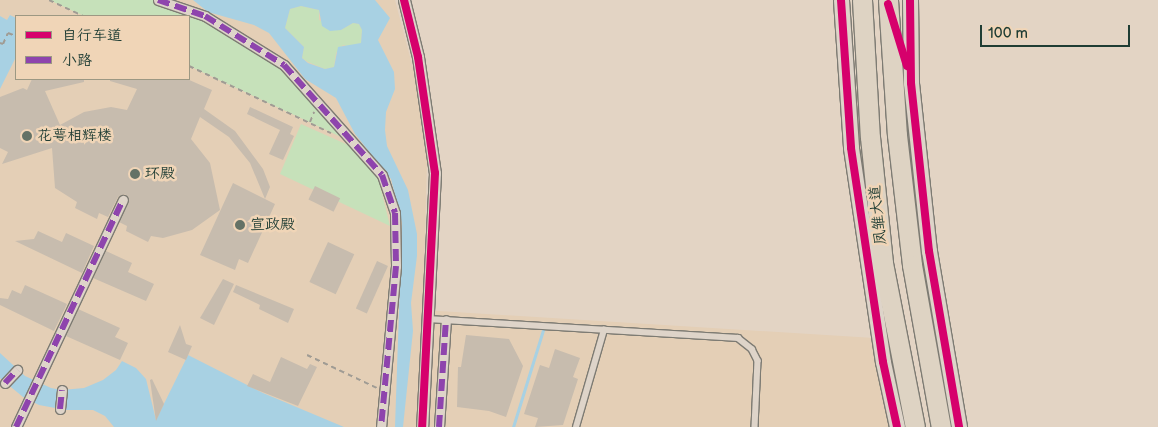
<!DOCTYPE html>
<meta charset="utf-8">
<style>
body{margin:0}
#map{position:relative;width:1158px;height:427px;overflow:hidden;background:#e3d4c4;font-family:"Balsamiq Sans","LXGW WenKai TC",sans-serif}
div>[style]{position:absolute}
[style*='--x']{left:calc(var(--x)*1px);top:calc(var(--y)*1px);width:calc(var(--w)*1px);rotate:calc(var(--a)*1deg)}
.built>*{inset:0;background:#e4cfb6}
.green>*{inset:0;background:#c6e1ba}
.water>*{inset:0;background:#a8d1e3}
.stream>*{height:3px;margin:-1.5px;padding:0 1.5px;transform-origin:1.5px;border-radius:1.5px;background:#a8d1e3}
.building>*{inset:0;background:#c7bcae;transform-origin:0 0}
.path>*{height:2px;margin-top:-1px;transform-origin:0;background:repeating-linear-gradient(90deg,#a09c94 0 5px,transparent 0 9px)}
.roads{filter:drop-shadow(1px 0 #7d7b73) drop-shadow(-1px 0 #7d7b73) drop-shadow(0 1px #7d7b73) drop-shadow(0 -1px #7d7b73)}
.service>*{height:5.5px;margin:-2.75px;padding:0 2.75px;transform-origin:2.75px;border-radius:2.75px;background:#ded4c9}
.pedestrian>*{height:9px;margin:-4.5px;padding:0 4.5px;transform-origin:4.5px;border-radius:4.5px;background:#ded4c9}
.minor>*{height:11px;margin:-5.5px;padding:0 5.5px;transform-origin:5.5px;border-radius:5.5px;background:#ded4c9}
.tertiary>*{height:15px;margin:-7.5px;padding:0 7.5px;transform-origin:7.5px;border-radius:7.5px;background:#ded4c9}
.primary>*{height:19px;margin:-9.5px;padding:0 9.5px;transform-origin:9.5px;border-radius:9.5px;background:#ded3c3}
.quiet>*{height:6px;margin-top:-3px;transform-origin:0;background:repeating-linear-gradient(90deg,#8e44ad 0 12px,transparent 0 18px)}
.cycleway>*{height:8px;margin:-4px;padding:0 4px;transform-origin:4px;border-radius:4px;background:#d6006c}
.dots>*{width:14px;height:14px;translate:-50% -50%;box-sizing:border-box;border:2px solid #f0d5b7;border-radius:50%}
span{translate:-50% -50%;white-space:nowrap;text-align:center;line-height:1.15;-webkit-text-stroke:5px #f0d5b7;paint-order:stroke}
.poi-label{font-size:15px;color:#1f3d34}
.left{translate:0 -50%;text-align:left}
.street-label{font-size:15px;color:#1f3d34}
.legend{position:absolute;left:15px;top:15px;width:175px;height:65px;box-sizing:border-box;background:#f0d5b7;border:1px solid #9c9883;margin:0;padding:6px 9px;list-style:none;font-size:15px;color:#1f3d34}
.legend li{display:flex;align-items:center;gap:10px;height:25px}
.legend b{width:25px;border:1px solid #9c9883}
.scale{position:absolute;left:980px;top:25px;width:150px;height:22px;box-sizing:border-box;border:2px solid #1f3d34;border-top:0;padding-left:6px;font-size:15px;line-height:18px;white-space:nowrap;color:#1f3d34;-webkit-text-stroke:4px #f0d5b7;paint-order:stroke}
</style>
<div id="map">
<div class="built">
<i style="clip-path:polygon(evenodd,0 0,395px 0,428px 125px,423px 310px,874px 338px,892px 427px,0 427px,0 0,16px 16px,189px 16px,189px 79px,16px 79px,16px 16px)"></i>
</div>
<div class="green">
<i style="clip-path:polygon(49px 0,158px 0,205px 16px,284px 65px,356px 144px,189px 66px,189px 16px,84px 16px)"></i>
<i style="clip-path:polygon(301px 6px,319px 10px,319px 20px,341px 30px,353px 23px,359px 24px,362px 30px,361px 43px,350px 47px,343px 45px,336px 53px,334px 67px,325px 69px,308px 62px,302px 58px,304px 47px,285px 28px,290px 9px)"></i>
<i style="clip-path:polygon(301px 124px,357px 149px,379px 181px,390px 226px,280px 174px)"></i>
</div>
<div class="water">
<i style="clip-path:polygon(evenodd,193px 0,375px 0,390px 18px,378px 40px,394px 72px,395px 89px,386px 112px,385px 130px,387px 146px,408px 190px,417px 234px,417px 256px,411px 303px,413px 331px,403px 427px,395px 427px,402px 223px,391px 179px,355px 134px,336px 98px,305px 79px,269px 33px,254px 25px,208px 12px,193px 0,301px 6px,319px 10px,322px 26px,330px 31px,341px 30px,353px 23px,359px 24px,362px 30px,361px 43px,338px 47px,334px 67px,325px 69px,308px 63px,302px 58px,304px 47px,285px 28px,290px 9px,301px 6px)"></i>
<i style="clip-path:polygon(10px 15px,16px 18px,16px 57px,0 89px,0 16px,7px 20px)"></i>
<i style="clip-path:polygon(0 353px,25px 376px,51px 388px,62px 390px,84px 388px,103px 380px,116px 370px,122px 361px,136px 368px,146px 379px,156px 420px,188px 355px,263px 393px,344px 427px,114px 427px,105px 416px,93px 410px,66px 410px,39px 405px,23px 397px,0 378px)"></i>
</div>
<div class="stream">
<i style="--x:513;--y:427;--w:102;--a:-72.8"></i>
</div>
<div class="building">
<i style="clip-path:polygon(32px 79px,84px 79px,84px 82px,45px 91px,60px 125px,84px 112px,111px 107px,127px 110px,137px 89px,110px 81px,110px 79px,187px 79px,212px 90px,204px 109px,235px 131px,263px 169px,270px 187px,265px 199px,275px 204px,248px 263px,239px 259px,235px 270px,200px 255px,233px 183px,265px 199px,250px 163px,229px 137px,200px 117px,191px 139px,210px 163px,220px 210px,192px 230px,163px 238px,151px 236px,148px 242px,126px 231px,127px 226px,119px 222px,129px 202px,125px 194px,118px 197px,108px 217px,99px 213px,97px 219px,75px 208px,77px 202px,55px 188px,52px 148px,2px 164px,8px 152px,0 148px,0 97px,23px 88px,27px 90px)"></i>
<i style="clip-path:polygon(250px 107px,293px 127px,290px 134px,294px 136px,283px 160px,269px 154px,280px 130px,247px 114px)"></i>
<i style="left:315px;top:186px;width:28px;height:15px;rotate:26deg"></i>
<i style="clip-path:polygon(38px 231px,62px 242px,66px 233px,94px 246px,82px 273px,15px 241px,34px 239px)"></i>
<i style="left:328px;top:242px;width:29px;height:44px;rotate:25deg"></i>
<i style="clip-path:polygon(106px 251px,132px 263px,128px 272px,154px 284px,146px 301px,93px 278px)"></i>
<i style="left:377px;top:261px;width:12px;height:52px;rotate:24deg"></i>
<i style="clip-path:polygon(223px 279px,234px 284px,214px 325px,200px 318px)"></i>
<i style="clip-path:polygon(25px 285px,67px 304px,54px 331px,0 305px,0 298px,8px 299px,12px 290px,21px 294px)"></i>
<i style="clip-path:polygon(236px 285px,294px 309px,288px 323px,259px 309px,260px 305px,233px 292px)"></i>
<i style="clip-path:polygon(78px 309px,120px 328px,115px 337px,128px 343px,120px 360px,66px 336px)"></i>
<i style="clip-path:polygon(180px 325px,186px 344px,192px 346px,186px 360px,168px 352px)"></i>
<i style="clip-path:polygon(466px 335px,509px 339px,523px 366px,506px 417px,489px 411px,457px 407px,458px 367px,461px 367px)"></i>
<i style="clip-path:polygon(555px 349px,580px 358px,573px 377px,578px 379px,563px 425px,535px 427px,538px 418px,524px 414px,540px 365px,549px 368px)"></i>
<i style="clip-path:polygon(281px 357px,307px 369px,310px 364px,317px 367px,298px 406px,247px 386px,253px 374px,270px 382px)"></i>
<i style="clip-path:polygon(152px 379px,164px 404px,156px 421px,150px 380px)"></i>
</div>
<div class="path">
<i style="--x:49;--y:0;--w:38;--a:25"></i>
<i style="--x:0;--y:43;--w:3;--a:18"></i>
<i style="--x:3;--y:44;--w:12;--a:-66"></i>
<i style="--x:8;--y:33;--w:9;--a:21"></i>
<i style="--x:189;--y:66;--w:157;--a:25.3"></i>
<i style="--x:310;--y:122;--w:11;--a:-68"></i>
<i style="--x:307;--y:355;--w:77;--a:25.2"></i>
</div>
<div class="roads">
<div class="service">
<i style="--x:428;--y:319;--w:311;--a:3.5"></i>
<i style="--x:738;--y:338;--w:18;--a:38"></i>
<i style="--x:752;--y:349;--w:13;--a:63"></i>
<i style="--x:758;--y:361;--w:66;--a:92.6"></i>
<i style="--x:576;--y:427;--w:101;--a:-73.9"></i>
</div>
<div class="pedestrian">
<i style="--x:158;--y:0;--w:50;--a:18.8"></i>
<i style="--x:205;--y:16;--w:93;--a:31.8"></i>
<i style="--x:284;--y:65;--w:147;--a:48.3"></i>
<i style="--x:382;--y:175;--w:40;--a:71.1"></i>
<i style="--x:395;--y:213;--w:53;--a:88.9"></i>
<i style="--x:396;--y:266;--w:162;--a:95.3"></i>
<i style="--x:5;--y:383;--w:18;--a:-47"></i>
<i style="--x:60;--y:409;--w:19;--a:-84"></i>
<i style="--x:16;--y:427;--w:251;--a:-64.8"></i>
<i style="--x:439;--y:427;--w:107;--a:-86.3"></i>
</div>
<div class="minor">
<i style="--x:404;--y:0;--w:59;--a:76.2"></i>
<i style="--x:418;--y:57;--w:117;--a:81.7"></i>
<i style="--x:435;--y:173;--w:254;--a:92.9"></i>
</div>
<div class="tertiary">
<i style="--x:841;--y:0;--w:148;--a:86.1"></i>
<i style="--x:851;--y:148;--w:216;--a:81.5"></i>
<i style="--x:883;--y:362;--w:66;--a:77.8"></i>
<i style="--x:910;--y:0;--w:83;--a:89.3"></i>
<i style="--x:911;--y:83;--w:169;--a:83.9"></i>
<i style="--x:929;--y:251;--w:179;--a:80.3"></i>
</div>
<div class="primary">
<i style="--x:862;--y:0;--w:137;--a:86.7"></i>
<i style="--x:870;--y:137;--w:127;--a:84.1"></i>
<i style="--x:883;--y:263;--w:167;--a:79"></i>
<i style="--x:888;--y:0;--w:135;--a:86.2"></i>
<i style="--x:897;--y:135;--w:131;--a:83.4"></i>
<i style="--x:912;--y:265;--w:165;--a:79.9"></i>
</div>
</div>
<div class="quiet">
<i style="--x:158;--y:0;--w:50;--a:18.8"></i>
<i style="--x:205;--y:16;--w:93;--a:31.8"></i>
<i style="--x:284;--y:65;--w:147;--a:48.3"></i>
<i style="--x:382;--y:175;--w:40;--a:71.1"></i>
<i style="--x:395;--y:213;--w:53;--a:88.9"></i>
<i style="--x:396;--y:266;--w:162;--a:95.3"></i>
<i style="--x:5;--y:383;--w:18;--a:-47"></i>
<i style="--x:60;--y:409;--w:19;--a:-84"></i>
<i style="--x:16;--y:427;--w:251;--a:-64.8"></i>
<i style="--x:439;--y:427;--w:107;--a:-86.3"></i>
</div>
<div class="cycleway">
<i style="--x:404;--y:0;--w:59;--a:76.2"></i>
<i style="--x:418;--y:57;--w:117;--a:81.7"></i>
<i style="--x:435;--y:173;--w:254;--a:92.9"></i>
<i style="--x:841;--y:0;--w:148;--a:86.1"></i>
<i style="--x:851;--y:148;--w:216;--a:81.5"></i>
<i style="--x:883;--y:362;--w:66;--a:77.8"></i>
<i style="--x:910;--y:0;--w:83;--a:89.3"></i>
<i style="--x:911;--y:83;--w:169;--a:83.9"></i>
<i style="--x:929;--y:251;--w:179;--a:80.3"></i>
<i style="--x:888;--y:4;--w:65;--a:73"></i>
</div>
<div class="dots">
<i style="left:27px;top:136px;background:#647266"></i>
<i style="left:135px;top:174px;background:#647266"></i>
<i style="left:240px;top:225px;background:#647266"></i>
</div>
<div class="poi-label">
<span class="left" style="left:37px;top:136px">花萼相辉楼</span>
<span class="left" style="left:145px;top:174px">环殿</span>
<span class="left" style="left:250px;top:225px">宣政殿</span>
</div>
<div class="street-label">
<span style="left:878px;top:215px;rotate:-96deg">凤雏大道</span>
</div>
<ul class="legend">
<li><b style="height:6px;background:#d6006c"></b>自行车道</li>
<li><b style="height:6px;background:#8e44ad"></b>小路</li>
</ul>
<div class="scale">100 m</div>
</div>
